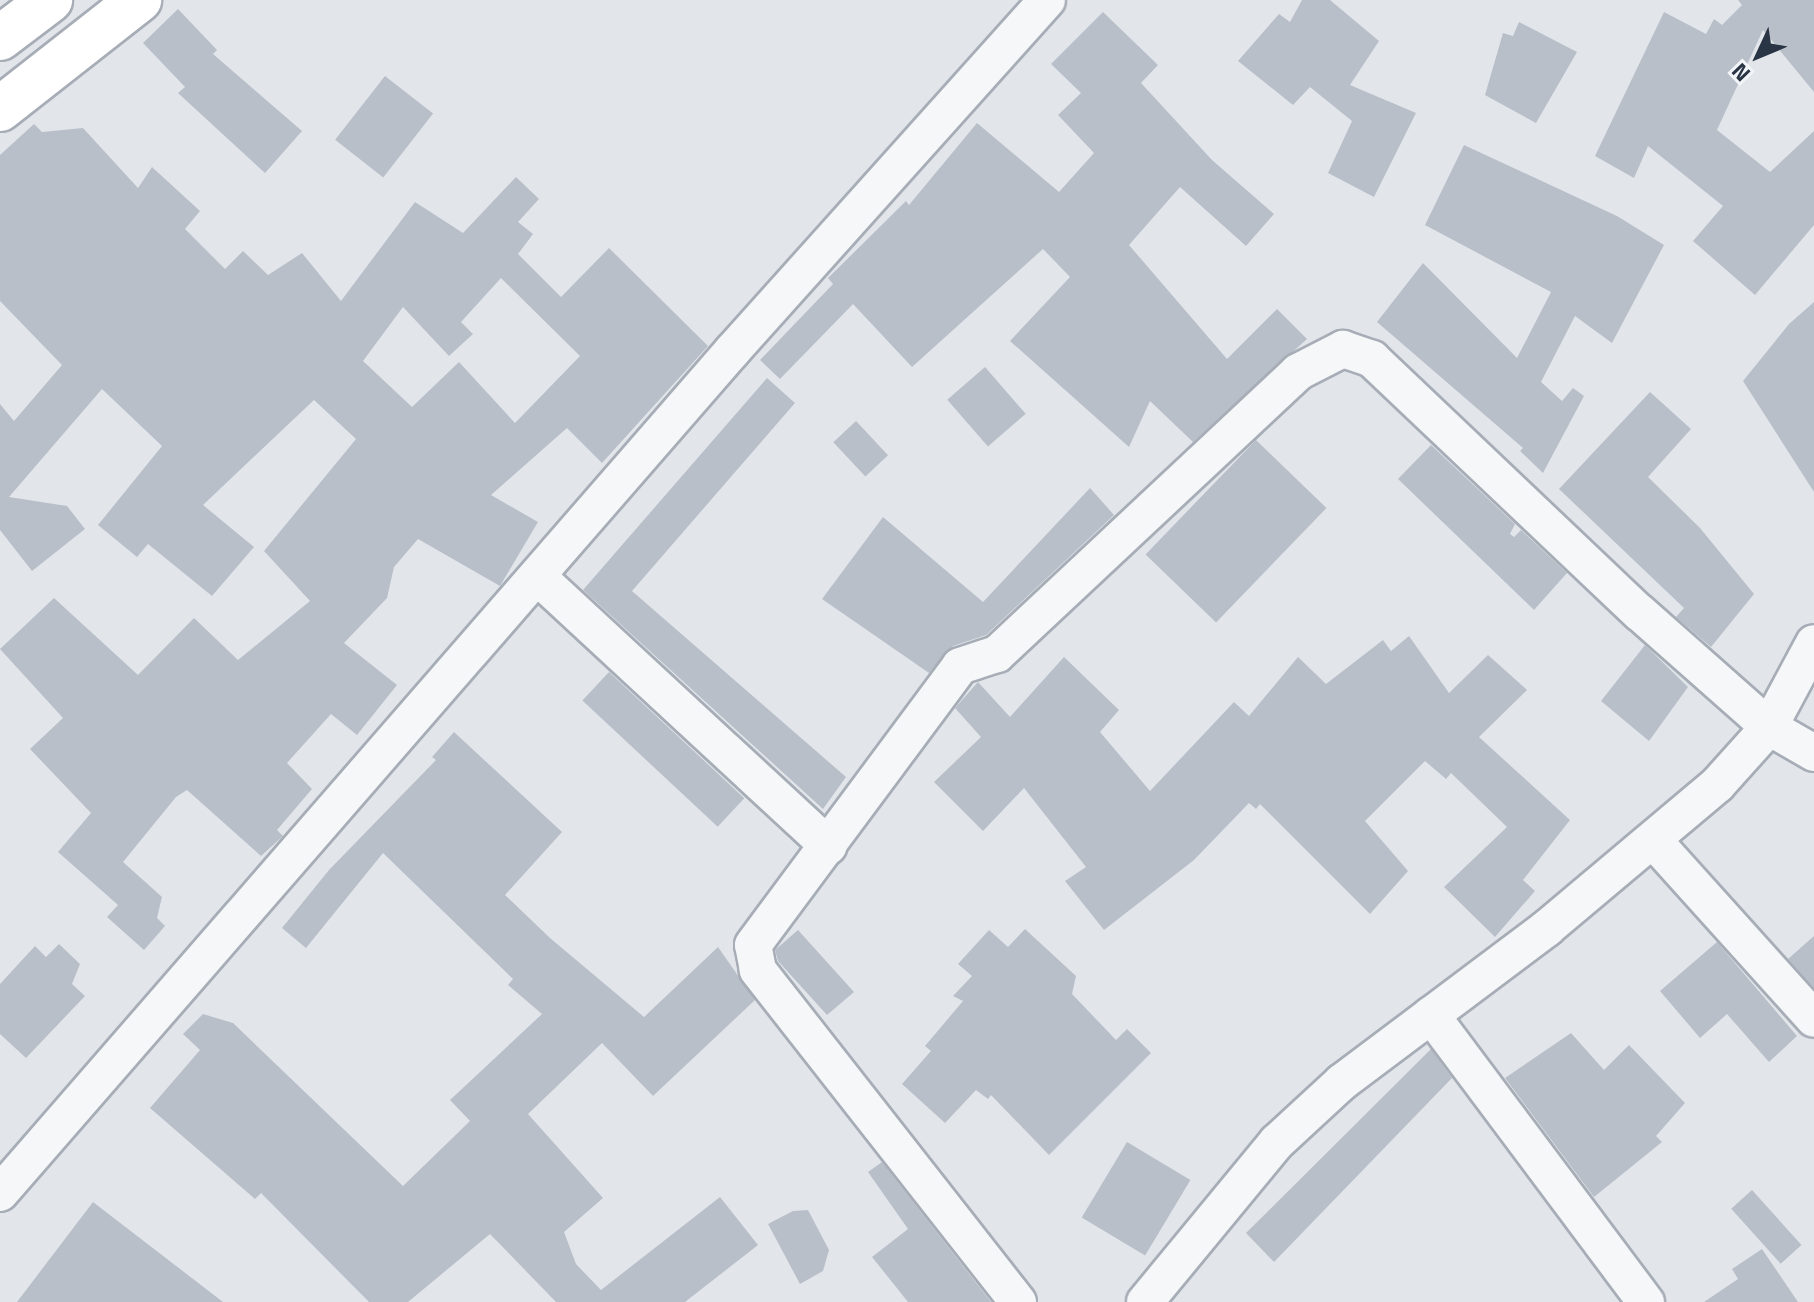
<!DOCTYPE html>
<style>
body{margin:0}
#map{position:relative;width:1814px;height:1302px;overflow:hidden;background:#e2e6eb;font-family:"Titillium Web",sans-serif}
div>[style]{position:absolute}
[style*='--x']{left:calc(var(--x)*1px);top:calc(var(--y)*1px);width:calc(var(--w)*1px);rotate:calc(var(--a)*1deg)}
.building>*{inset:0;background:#b9bfc9;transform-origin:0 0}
.roads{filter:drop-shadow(2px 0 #a7adb6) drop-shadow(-2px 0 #a7adb6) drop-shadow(0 2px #a7adb6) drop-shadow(0 -2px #a7adb6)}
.minor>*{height:36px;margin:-18px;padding:0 18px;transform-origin:18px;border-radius:18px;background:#f5f7f9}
.major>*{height:44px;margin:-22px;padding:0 22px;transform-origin:22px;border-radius:22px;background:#fff}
span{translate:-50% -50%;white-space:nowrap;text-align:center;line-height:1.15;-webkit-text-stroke:8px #f2f5f8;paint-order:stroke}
.north{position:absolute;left:1718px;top:16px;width:80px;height:80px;-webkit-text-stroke:6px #f2f5f8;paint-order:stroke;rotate:226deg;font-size:22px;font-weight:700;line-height:32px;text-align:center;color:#293444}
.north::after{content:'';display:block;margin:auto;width:28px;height:36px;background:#293444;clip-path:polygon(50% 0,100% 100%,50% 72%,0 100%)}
</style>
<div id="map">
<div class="building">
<i style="clip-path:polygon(1302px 0,1330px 0,1379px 41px,1350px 85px,1416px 113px,1374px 197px,1328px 173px,1352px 121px,1310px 87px,1293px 105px,1238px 61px,1279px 14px,1290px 22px)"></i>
<i style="clip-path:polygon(1738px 0,1814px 0,1814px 92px,1763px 30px,1717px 130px,1770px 172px,1814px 131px,1814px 225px,1755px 295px,1693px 241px,1723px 206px,1648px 146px,1634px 178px,1595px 156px,1664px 12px,1706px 34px,1714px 19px,1722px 25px,1742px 5px)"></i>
<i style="clip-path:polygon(178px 9px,217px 50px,213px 54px,302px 131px,265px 173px,178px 93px,185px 87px,143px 43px)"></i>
<i style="clip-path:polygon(1103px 12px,1158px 65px,1141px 83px,1212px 160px,1274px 214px,1246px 246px,1180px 187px,1129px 245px,1227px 359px,1277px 309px,1307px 339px,1193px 442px,1150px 401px,1129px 447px,1010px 341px,1070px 277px,1043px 249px,912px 367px,853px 304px,780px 379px,760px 360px,833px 284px,828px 278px,906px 201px,909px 205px,977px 123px,1059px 192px,1094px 153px,1058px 115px,1081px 93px,1051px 64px)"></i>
<i style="clip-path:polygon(1519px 22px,1577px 52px,1536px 123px,1485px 95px,1503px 33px,1513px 36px)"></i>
<i style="left:385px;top:76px;width:61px;height:81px;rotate:38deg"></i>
<i style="clip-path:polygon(evenodd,34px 124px,42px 132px,83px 128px,138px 188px,152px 167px,200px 211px,185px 229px,225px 269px,243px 251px,268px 275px,302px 253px,341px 301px,415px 202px,463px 233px,516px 177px,539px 199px,518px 222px,533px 234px,518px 254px,561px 297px,609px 248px,708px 346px,602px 463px,567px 428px,491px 495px,538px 522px,500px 586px,418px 539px,394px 567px,387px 598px,344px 643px,397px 685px,357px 735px,331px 714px,287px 763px,312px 789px,277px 830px,283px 836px,261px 856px,187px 790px,176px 797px,123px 862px,162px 897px,157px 918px,165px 926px,144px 950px,107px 917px,118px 905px,58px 852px,91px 813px,30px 749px,63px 718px,0 649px,54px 598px,138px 675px,194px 618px,238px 660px,310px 601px,264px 551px,356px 439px,314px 400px,203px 505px,254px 547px,212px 596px,148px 544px,137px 557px,98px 525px,162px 446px,102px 389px,9px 497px,67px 506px,85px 529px,32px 571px,0 530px,0 404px,14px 421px,62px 365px,0 301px,0 155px,34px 124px,501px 278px,580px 356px,515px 423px,459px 362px,412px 407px,363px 361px,403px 307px,449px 356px,473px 334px,461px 322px,501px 278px)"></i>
<i style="clip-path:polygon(1464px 145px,1617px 216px,1664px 245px,1612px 343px,1575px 316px,1541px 382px,1562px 401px,1573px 388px,1584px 396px,1543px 473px,1520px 451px,1523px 448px,1377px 322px,1423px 263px,1517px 358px,1551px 292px,1425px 225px)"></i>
<i style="clip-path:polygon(1814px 302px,1814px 492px,1743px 381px,1789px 324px)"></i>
<i style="left:985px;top:367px;width:62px;height:50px;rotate:49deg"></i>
<i style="clip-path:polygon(767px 378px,795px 403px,632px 591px,846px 777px,823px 809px,583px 590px)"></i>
<i style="clip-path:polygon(1650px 392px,1691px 429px,1648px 477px,1700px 528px,1754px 594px,1711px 647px,1676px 617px,1684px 608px,1559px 489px)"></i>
<i style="left:856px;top:421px;width:47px;height:31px;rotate:47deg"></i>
<i style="left:1256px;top:440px;width:98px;height:159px;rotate:44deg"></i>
<i style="clip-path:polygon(1431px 445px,1515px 524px,1510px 534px,1514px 537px,1521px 530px,1567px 573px,1534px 610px,1398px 479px)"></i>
<i style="clip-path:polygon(1090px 488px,1114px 515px,986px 635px,953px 646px,929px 673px,822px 599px,883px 517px,983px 602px)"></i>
<i style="clip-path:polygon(1409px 636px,1449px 693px,1488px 655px,1527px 690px,1479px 737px,1570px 820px,1523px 880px,1535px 891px,1495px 937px,1444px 887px,1507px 827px,1451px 773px,1446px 779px,1425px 761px,1365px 821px,1408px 871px,1370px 914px,1260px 804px,1256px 809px,1249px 803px,1194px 860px,1104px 930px,1065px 881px,1086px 867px,1024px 788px,983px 831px,934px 782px,981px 737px,955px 708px,978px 682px,1010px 717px,1064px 657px,1119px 710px,1100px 732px,1150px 791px,1234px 702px,1249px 716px,1298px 657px,1326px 684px,1383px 640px,1391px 651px)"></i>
<i style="clip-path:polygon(1645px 645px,1688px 687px,1649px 741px,1601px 701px)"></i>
<i style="left:609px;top:672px;width:185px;height:39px;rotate:43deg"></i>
<i style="clip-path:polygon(454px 732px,562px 832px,505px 895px,550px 938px,644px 1017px,718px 947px,755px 1000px,653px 1096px,602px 1043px,528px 1114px,603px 1198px,564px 1232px,576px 1264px,601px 1290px,720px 1197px,758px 1245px,685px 1302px,556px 1302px,490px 1234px,408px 1302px,369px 1302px,261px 1193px,255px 1199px,150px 1108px,200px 1050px,183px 1034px,203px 1014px,233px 1023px,403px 1186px,470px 1121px,450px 1100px,542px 1014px,508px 985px,513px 979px,383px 853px,306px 948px,282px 928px,329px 870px,436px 760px,432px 757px)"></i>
<i style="clip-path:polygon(1025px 929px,1076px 976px,1072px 994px,1116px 1040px,1127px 1029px,1151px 1053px,1049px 1155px,991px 1095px,988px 1099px,976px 1090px,945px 1123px,902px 1084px,931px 1051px,925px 1046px,963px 1001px,953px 996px,972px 976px,958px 964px,989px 930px,1008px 947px)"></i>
<i style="clip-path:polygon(798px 930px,854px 992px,827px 1015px,778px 961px,775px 950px)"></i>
<i style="clip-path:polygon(1814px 936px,1814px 988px,1788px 959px)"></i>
<i style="clip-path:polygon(1717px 942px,1797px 1036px,1769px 1062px,1727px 1014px,1700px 1038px,1660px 991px)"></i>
<i style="clip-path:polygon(59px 944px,80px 964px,72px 984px,85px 996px,26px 1058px,0 1034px,0 984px,35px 946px,46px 957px)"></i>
<i style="clip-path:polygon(1571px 1033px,1604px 1070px,1629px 1045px,1685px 1103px,1656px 1136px,1662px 1142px,1594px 1197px,1505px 1078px)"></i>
<i style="clip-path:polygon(1431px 1049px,1452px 1078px,1274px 1262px,1246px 1233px)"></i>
<i style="left:1127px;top:1142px;width:74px;height:88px;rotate:31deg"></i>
<i style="clip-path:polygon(882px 1162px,991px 1302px,908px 1302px,872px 1257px,908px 1229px,868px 1172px)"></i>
<i style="left:1752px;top:1190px;width:74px;height:28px;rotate:48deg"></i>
<i style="clip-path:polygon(93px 1202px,223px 1302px,17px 1302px)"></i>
<i style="clip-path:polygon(808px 1210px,829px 1250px,823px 1271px,800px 1284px,768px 1224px,793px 1211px)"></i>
<i style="clip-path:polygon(1762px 1249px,1798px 1302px,1704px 1302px,1738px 1279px,1732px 1269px)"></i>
</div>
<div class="roads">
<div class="minor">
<i style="--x:538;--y:577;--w:396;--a:42.8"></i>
<i style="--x:1654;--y:841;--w:239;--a:48"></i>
<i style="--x:1431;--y:1015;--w:359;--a:53.2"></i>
<i style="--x:0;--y:1193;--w:1117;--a:-48.99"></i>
<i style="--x:733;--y:350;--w:470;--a:-48.1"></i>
<i style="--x:1018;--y:1302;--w:422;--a:-128.1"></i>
<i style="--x:758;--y:970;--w:25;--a:-101"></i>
<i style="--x:753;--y:945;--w:347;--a:-53.4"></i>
<i style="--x:960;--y:666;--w:39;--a:-18"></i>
<i style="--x:997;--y:654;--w:412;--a:-43.1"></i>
<i style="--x:1298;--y:372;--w:51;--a:-27.1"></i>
<i style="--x:1343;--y:349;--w:31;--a:19"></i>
<i style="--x:1372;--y:359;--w:368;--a:43.5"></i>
<i style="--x:1639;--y:612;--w:174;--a:41.5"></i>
<i style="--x:1769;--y:727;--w:52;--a:30"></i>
<i style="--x:1145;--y:1302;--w:207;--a:-50.5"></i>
<i style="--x:1277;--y:1142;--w:88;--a:-42.7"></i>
<i style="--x:1342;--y:1082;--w:256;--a:-36.9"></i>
<i style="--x:1547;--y:928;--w:222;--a:-40.1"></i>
<i style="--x:1717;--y:785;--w:78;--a:-48.1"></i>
<i style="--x:1769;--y:727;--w:95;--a:-61.8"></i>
</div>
<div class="major">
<i style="--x:0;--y:38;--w:63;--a:-37.2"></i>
<i style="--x:0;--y:109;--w:177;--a:-38.1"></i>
</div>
</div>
<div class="north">N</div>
</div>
